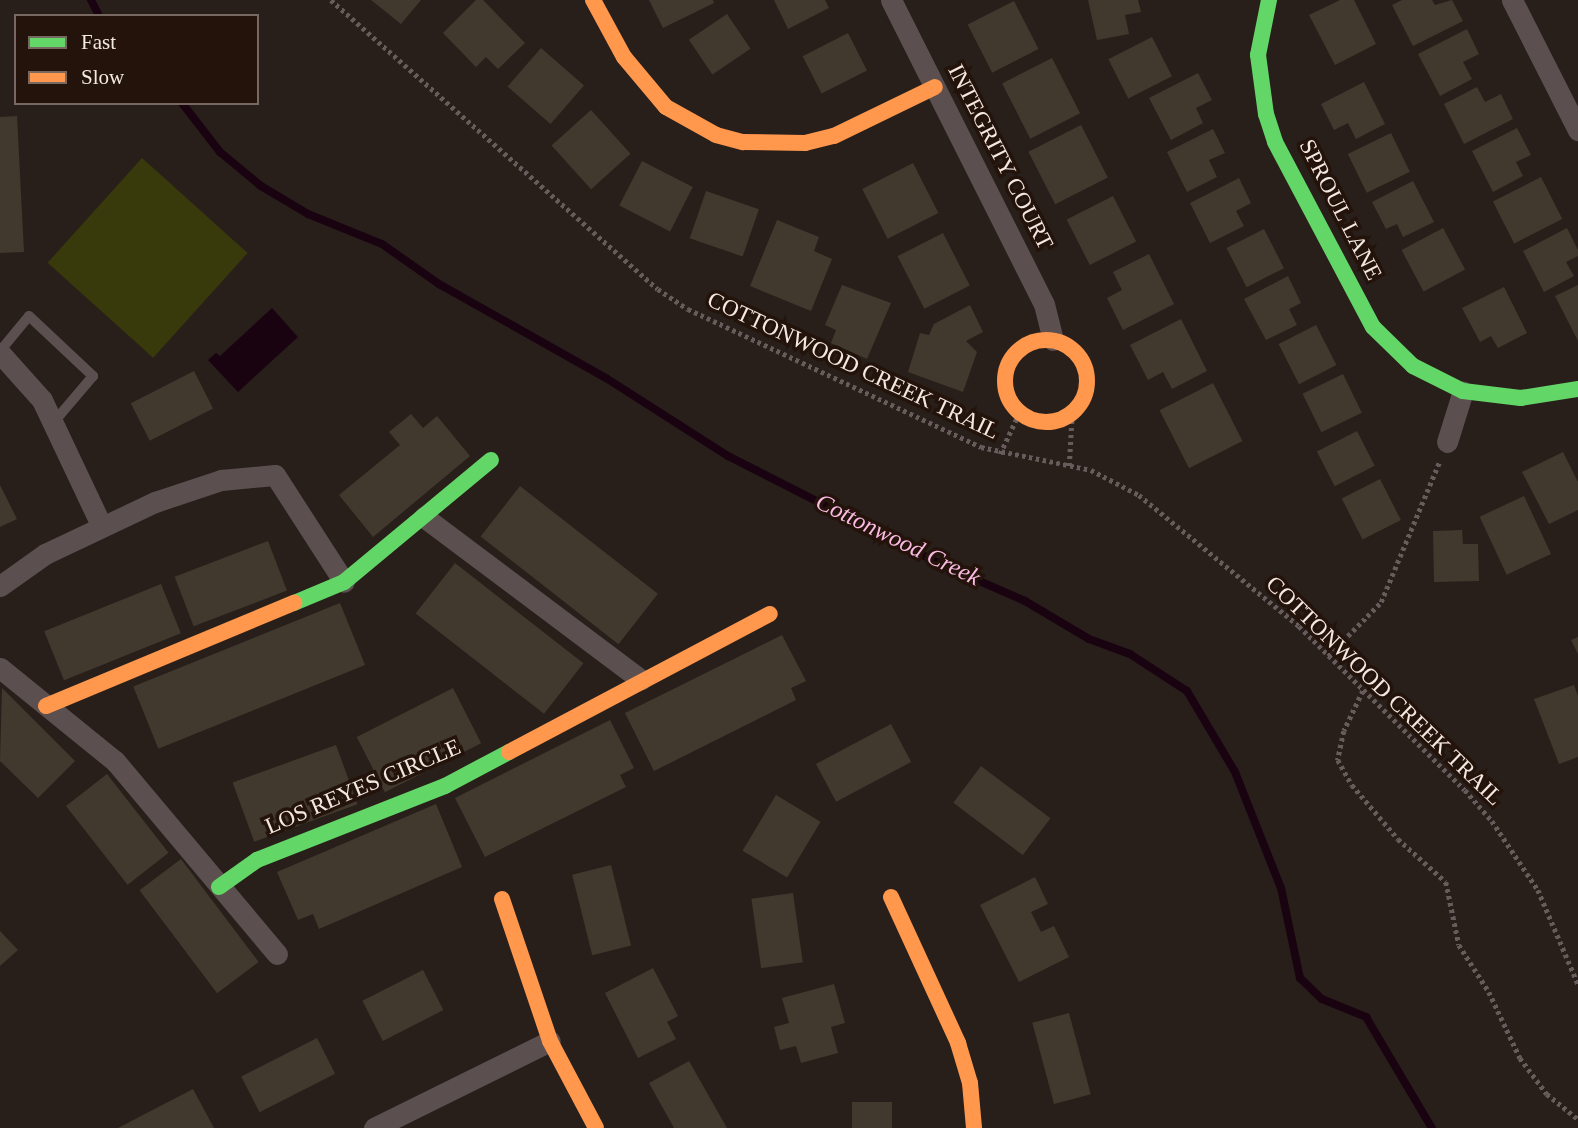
<!DOCTYPE html>
<style>
body{margin:0}
#map{position:relative;width:1578px;height:1128px;overflow:hidden;background:#281f1a;font-family:"Times New Roman",serif}
div>[style]{position:absolute}
[style*='--x']{left:calc(var(--x)*1px);top:calc(var(--y)*1px);width:calc(var(--w)*1px);rotate:calc(var(--a)*1deg)}
.green>*{inset:0;background:#383a0c;transform-origin:0 0}
.water>*{inset:0;background:#1a0311}
.stream>*{height:8px;margin:-4px;padding:0 4px;transform-origin:4px;border-radius:4px;background:#1a0311}
.building>*{inset:0;background:#41392e;transform-origin:0 0}
.path>*{height:4.5px;margin-top:-2.25px;transform-origin:0;background:repeating-linear-gradient(90deg,#675c5b 0 3.5px,transparent 0 7px)}
.lane>*{height:10px;margin:-5px;padding:0 5px;transform-origin:5px;border-radius:5px;background:#5b4f4f}
.street>*{height:21px;margin:-10.5px;padding:0 10.5px;transform-origin:10.5px;border-radius:10.5px;background:#5b4f4f}
.fast>*{height:16px;margin:-8px;padding:0 8px;transform-origin:8px;border-radius:8px;background:#63d668}
.slow>*{height:16px;margin:-8px;padding:0 8px;transform-origin:8px;border-radius:8px;background:#ff974d}
.slow>.ring{margin:-8px;padding:0;box-sizing:content-box;background:none;border:16px solid #ff974d;border-radius:50%}
span{translate:-50% -50%;white-space:nowrap;text-align:center;line-height:1.15;-webkit-text-stroke:7px #23130b;paint-order:stroke}
.street-label{font-size:23px;color:#f4e8e2}
.water-label{font-size:24px;color:#fabae1;font-style:italic}
.legend{position:absolute;left:14px;top:14px;width:245px;height:91px;box-sizing:border-box;background:#23130b;border:2px solid #776861;margin:0;padding:9px 12px;list-style:none;font-size:21px;color:#f4e8e2}
.legend li{display:flex;align-items:center;gap:14px;height:35px}
.legend b{width:35px;border:2px solid #776861}
</style>
<div id="map">
<div class="green">
<i style="left:142px;top:158px;width:142px;height:141px;rotate:42deg"></i>
</div>
<div class="water">
<i style="clip-path:polygon(272px 308px,298px 337px,238px 392px,208px 360px,216px 353px,220px 356px)"></i>
</div>
<div class="stream">
<i style="--x:91;--y:0;--w:18;--a:63"></i>
<i style="--x:182;--y:103;--w:62;--a:52.2"></i>
<i style="--x:220;--y:152;--w:53;--a:39.7"></i>
<i style="--x:261;--y:186;--w:55;--a:30.8"></i>
<i style="--x:308;--y:214;--w:80;--a:22.1"></i>
<i style="--x:382;--y:244;--w:70;--a:35.1"></i>
<i style="--x:439;--y:284;--w:192;--a:29.4"></i>
<i style="--x:606;--y:378;--w:145;--a:32.6"></i>
<i style="--x:728;--y:456;--w:236;--a:27"></i>
<i style="--x:938;--y:563;--w:95;--a:23.6"></i>
<i style="--x:1025;--y:601;--w:74;--a:30.7"></i>
<i style="--x:1089;--y:639;--w:44;--a:20.1"></i>
<i style="--x:1130;--y:654;--w:68;--a:33"></i>
<i style="--x:1187;--y:691;--w:94;--a:59.3"></i>
<i style="--x:1235;--y:772;--w:125;--a:68.4"></i>
<i style="--x:1281;--y:888;--w:92;--a:78.1"></i>
<i style="--x:1300;--y:978;--w:30;--a:44"></i>
<i style="--x:1322;--y:999;--w:48;--a:22.2"></i>
<i style="--x:1366;--y:1017;--w:129;--a:59.3"></i>
</div>
<div class="building">
<i style="clip-path:polygon(371px 0,421px 0,401px 24px)"></i>
<i style="clip-path:polygon(476px 0,483px 0,525px 43px,498px 69px,486px 57px,476px 67px,443px 33px)"></i>
<i style="clip-path:polygon(649px 0,713px 0,714px 3px,663px 28px)"></i>
<i style="clip-path:polygon(774px 0,825px 0,829px 8px,788px 29px)"></i>
<i style="clip-path:polygon(1088px 0,1138px 0,1141px 12px,1125px 15px,1129px 34px,1097px 40px)"></i>
<i style="clip-path:polygon(1340px 0,1354px 0,1376px 44px,1335px 65px,1309px 15px)"></i>
<i style="clip-path:polygon(1402px 0,1432px 0,1435px 5px,1452px 0,1463px 21px,1413px 46px,1392px 5px)"></i>
<i style="left:1014px;top:1px;width:54px;height:52px;rotate:63deg"></i>
<i style="left:727px;top:14px;width:42px;height:46px;rotate:56deg"></i>
<i style="clip-path:polygon(1467px 29px,1479px 54px,1463px 62px,1472px 79px,1440px 96px,1418px 54px)"></i>
<i style="left:848px;top:33px;width:42px;height:51px;rotate:63deg"></i>
<i style="left:1152px;top:37px;width:44px;height:49px;rotate:63deg"></i>
<i style="left:541px;top:48px;width:57px;height:51px;rotate:41deg"></i>
<i style="left:1052px;top:58px;width:62px;height:56px;rotate:63deg"></i>
<i style="clip-path:polygon(1198px 73px,1212px 100px,1196px 108px,1203px 123px,1171px 140px,1149px 98px)"></i>
<i style="clip-path:polygon(1364px 82px,1385px 124px,1356px 139px,1348px 123px,1334px 130px,1321px 104px)"></i>
<i style="clip-path:polygon(1477px 87px,1485px 102px,1501px 94px,1513px 119px,1464px 144px,1444px 104px)"></i>
<i style="left:591px;top:110px;width:59px;height:53px;rotate:48deg"></i>
<i style="clip-path:polygon(17px 116px,24px 252px,0 253px,0 117px)"></i>
<i style="left:1081px;top:125px;width:59px;height:59px;rotate:63deg"></i>
<i style="clip-path:polygon(1517px 128px,1531px 155px,1516px 162px,1523px 176px,1493px 192px,1472px 151px)"></i>
<i style="clip-path:polygon(1213px 129px,1225px 153px,1209px 160px,1217px 177px,1187px 192px,1167px 152px)"></i>
<i style="left:1391px;top:133px;width:43px;height:48px;rotate:64deg"></i>
<i style="left:642px;top:161px;width:57px;height:50px;rotate:27deg"></i>
<i style="left:913px;top:163px;width:56px;height:57px;rotate:63deg"></i>
<i style="left:1541px;top:177px;width:47px;height:54px;rotate:63deg"></i>
<i style="clip-path:polygon(1239px 178px,1251px 203px,1236px 211px,1244px 226px,1210px 243px,1190px 203px)"></i>
<i style="clip-path:polygon(1413px 181px,1434px 222px,1403px 237px,1397px 224px,1386px 229px,1372px 202px)"></i>
<i style="left:706px;top:191px;width:56px;height:50px;rotate:19deg"></i>
<i style="left:1113px;top:196px;width:51px;height:52px;rotate:63deg"></i>
<i style="clip-path:polygon(777px 220px,819px 237px,814px 251px,832px 259px,811px 311px,750px 286px)"></i>
<i style="left:1443px;top:228px;width:47px;height:47px;rotate:62deg"></i>
<i style="clip-path:polygon(1567px 228px,1578px 250px,1578px 256px,1566px 262px,1574px 276px,1544px 292px,1523px 251px)"></i>
<i style="left:1264px;top:229px;width:44px;height:42px;rotate:63deg"></i>
<i style="left:943px;top:233px;width:59px;height:51px;rotate:63deg"></i>
<i style="clip-path:polygon(1149px 254px,1174px 304px,1123px 330px,1107px 298px,1122px 290px,1113px 272px)"></i>
<i style="clip-path:polygon(1288px 276px,1301px 303px,1289px 309px,1297px 325px,1266px 340px,1244px 299px)"></i>
<i style="clip-path:polygon(842px 285px,891px 303px,867px 359px,831px 343px,836px 330px,825px 325px)"></i>
<i style="clip-path:polygon(1578px 285px,1578px 341px,1555px 296px)"></i>
<i style="clip-path:polygon(1504px 287px,1527px 333px,1498px 348px,1491px 336px,1480px 342px,1462px 308px)"></i>
<i style="clip-path:polygon(970px 305px,983px 332px,966px 341px,977px 352px,963px 392px,908px 372px,920px 333px,929px 335px,934px 324px)"></i>
<i style="clip-path:polygon(1181px 319px,1207px 371px,1172px 389px,1163px 372px,1148px 380px,1130px 345px)"></i>
<i style="left:1316px;top:325px;width:45px;height:42px;rotate:63deg"></i>
<i style="left:194px;top:371px;width:42px;height:71px;rotate:63deg"></i>
<i style="left:1343px;top:374px;width:43px;height:45px;rotate:64deg"></i>
<i style="left:1213px;top:383px;width:65px;height:60px;rotate:63deg"></i>
<i style="clip-path:polygon(411px 414px,423px 428px,437px 416px,470px 456px,373px 537px,339px 495px,400px 445px,389px 432px)"></i>
<i style="left:1357px;top:431px;width:39px;height:45px;rotate:63deg"></i>
<i style="clip-path:polygon(1563px 452px,1578px 482px,1578px 510px,1549px 524px,1522px 472px)"></i>
<i style="left:1380px;top:479px;width:46px;height:43px;rotate:63deg"></i>
<i style="clip-path:polygon(0 485px,17px 519px,0 527px)"></i>
<i style="left:520px;top:486px;width:175px;height:64px;rotate:38deg"></i>
<i style="left:1524px;top:496px;width:64px;height:49px;rotate:65deg"></i>
<i style="clip-path:polygon(1462px 530px,1463px 544px,1478px 544px,1479px 581px,1434px 582px,1433px 531px)"></i>
<i style="left:268px;top:541px;width:53px;height:100px;rotate:69deg"></i>
<i style="left:455px;top:563px;width:163px;height:64px;rotate:38deg"></i>
<i style="left:161px;top:584px;width:53px;height:126px;rotate:68deg"></i>
<i style="left:340px;top:603px;width:67px;height:223px;rotate:68deg"></i>
<i style="clip-path:polygon(782px 635px,806px 681px,791px 688px,796px 700px,654px 771px,625px 713px)"></i>
<i style="clip-path:polygon(1578px 637px,1578px 654px,1571px 640px)"></i>
<i style="clip-path:polygon(1574px 685px,1578px 696px,1578px 757px,1559px 764px,1534px 699px)"></i>
<i style="clip-path:polygon(2px 688px,75px 761px,38px 798px,0 761px)"></i>
<i style="left:453px;top:688px;width:62px;height:108px;rotate:63deg"></i>
<i style="clip-path:polygon(610px 720px,634px 768px,620px 775px,626px 787px,485px 857px,455px 798px)"></i>
<i style="left:891px;top:724px;width:43px;height:85px;rotate:62deg"></i>
<i style="left:336px;top:745px;width:63px;height:110px;rotate:70deg"></i>
<i style="left:981px;top:766px;width:87px;height:46px;rotate:37deg"></i>
<i style="left:107px;top:774px;width:100px;height:52px;rotate:52deg"></i>
<i style="left:776px;top:795px;width:52px;height:65px;rotate:31deg"></i>
<i style="clip-path:polygon(436px 804px,462px 867px,319px 929px,313px 914px,298px 920px,277px 872px)"></i>
<i style="left:181px;top:859px;width:129px;height:52px;rotate:53deg"></i>
<i style="left:611px;top:865px;width:83px;height:40px;rotate:76deg"></i>
<i style="clip-path:polygon(1035px 877px,1048px 904px,1031px 912px,1041px 932px,1054px 926px,1069px 957px,1019px 982px,980px 905px)"></i>
<i style="left:793px;top:893px;width:70px;height:42px;rotate:82deg"></i>
<i style="clip-path:polygon(0 931px,18px 950px,0 966px)"></i>
<i style="clip-path:polygon(653px 968px,678px 1016px,667px 1022px,676px 1039px,638px 1058px,605px 993px)"></i>
<i style="left:423px;top:970px;width:45px;height:68px;rotate:63deg"></i>
<i style="clip-path:polygon(834px 984px,845px 1023px,831px 1027px,838px 1053px,801px 1063px,796px 1046px,780px 1050px,774px 1027px,789px 1023px,782px 998px)"></i>
<i style="left:1069px;top:1013px;width:84px;height:38px;rotate:75deg"></i>
<i style="left:317px;top:1038px;width:40px;height:85px;rotate:63deg"></i>
<i style="clip-path:polygon(689px 1061px,727px 1128px,674px 1128px,649px 1083px)"></i>
<i style="clip-path:polygon(193px 1089px,214px 1128px,118px 1128px)"></i>
<i style="left:852px;top:1102px;width:40px;height:26px"></i>
</div>
<div class="path">
<i style="--x:331;--y:0;--w:436;--a:41.5"></i>
<i style="--x:658;--y:289;--w:36;--a:34"></i>
<i style="--x:688;--y:309;--w:324;--a:25.2"></i>
<i style="--x:981;--y:447;--w:112;--a:11.8"></i>
<i style="--x:1091;--y:470;--w:54;--a:27.5"></i>
<i style="--x:1139;--y:495;--w:207;--a:39.3"></i>
<i style="--x:1299;--y:626;--w:233;--a:44.7"></i>
<i style="--x:1465;--y:790;--w:41;--a:48.9"></i>
<i style="--x:1492;--y:821;--w:83;--a:56.3"></i>
<i style="--x:1538;--y:890;--w:102;--a:66.9"></i>
<i style="--x:1000;--y:454;--w:45;--a:-65.1"></i>
<i style="--x:1069;--y:466;--w:52;--a:-86.7"></i>
<i style="--x:1328;--y:656;--w:76;--a:-45.5"></i>
<i style="--x:1381;--y:602;--w:151;--a:-67.4"></i>
<i style="--x:1363;--y:691;--w:44;--a:115.4"></i>
<i style="--x:1344;--y:731;--w:30;--a:102"></i>
<i style="--x:1338;--y:760;--w:29;--a:61"></i>
<i style="--x:1352;--y:785;--w:71;--a:49.6"></i>
<i style="--x:1398;--y:839;--w:64;--a:41.9"></i>
<i style="--x:1446;--y:882;--w:64;--a:78.3"></i>
<i style="--x:1459;--y:945;--w:56;--a:57.4"></i>
<i style="--x:1489;--y:992;--w:73;--a:64.8"></i>
<i style="--x:1520;--y:1058;--w:45;--a:53.1"></i>
<i style="--x:1547;--y:1094;--w:40;--a:39"></i>
</div>
<div class="lane">
<i style="--x:0;--y:351;--w:45;--a:-50.4"></i>
<i style="--x:29;--y:316;--w:88;--a:43.2"></i>
<i style="--x:93;--y:376;--w:62;--a:130.4"></i>
</div>
<div class="street">
<i style="--x:891;--y:0;--w:340;--a:63.3"></i>
<i style="--x:1044;--y:304;--w:37;--a:76"></i>
<i style="--x:1512;--y:0;--w:146;--a:63.1"></i>
<i style="--x:0;--y:353;--w:63;--a:48.2"></i>
<i style="--x:42;--y:400;--w:138;--a:64.7"></i>
<i style="--x:1447;--y:442;--w:53;--a:-72.6"></i>
<i style="--x:424;--y:517;--w:271;--a:36.9"></i>
<i style="--x:0;--y:586;--w:55;--a:-35.4"></i>
<i style="--x:45;--y:554;--w:122;--a:-25.3"></i>
<i style="--x:155;--y:502;--w:70;--a:-18.4"></i>
<i style="--x:221;--y:480;--w:54;--a:-5.3"></i>
<i style="--x:275;--y:475;--w:127;--a:57.2"></i>
<i style="--x:0;--y:668;--w:148;--a:39"></i>
<i style="--x:115;--y:761;--w:252;--a:50"></i>
<i style="--x:374;--y:1128;--w:196;--a:-26.3"></i>
</div>
<div class="fast">
<i style="--x:1269;--y:0;--w:56;--a:101.3"></i>
<i style="--x:1258;--y:55;--w:60;--a:82.3"></i>
<i style="--x:1266;--y:114;--w:29;--a:72"></i>
<i style="--x:1275;--y:142;--w:209;--a:62.1"></i>
<i style="--x:1373;--y:327;--w:56;--a:44.3"></i>
<i style="--x:1413;--y:366;--w:56;--a:26.6"></i>
<i style="--x:1463;--y:391;--w:58;--a:6.9"></i>
<i style="--x:1521;--y:398;--w:58;--a:-9"></i>
<i style="--x:294;--y:603;--w:54;--a:-22.8"></i>
<i style="--x:344;--y:582;--w:191;--a:-39.7"></i>
<i style="--x:219;--y:887;--w:47;--a:-35.4"></i>
<i style="--x:257;--y:860;--w:202;--a:-21.5"></i>
<i style="--x:445;--y:786;--w:72;--a:-28"></i>
</div>
<div class="slow">
<i style="--x:593;--y:0;--w:65;--a:61.5"></i>
<i style="--x:624;--y:57;--w:65;--a:50"></i>
<i style="--x:666;--y:107;--w:57;--a:29.2"></i>
<i style="--x:716;--y:135;--w:28;--a:15"></i>
<i style="--x:743;--y:142;--w:62;--a:0.9"></i>
<i style="--x:805;--y:143;--w:30;--a:-14"></i>
<i style="--x:834;--y:136;--w:112;--a:-25.9"></i>
<i class="ring" style="left:1005px;top:340px;width:66px;height:66px"></i>
<i style="--x:46;--y:706;--w:269;--a:-22.6"></i>
<i style="--x:509;--y:752;--w:295;--a:-27.9"></i>
<i style="--x:891;--y:897;--w:161;--a:65.3"></i>
<i style="--x:958;--y:1043;--w:42;--a:73.3"></i>
<i style="--x:970;--y:1083;--w:45;--a:84.9"></i>
<i style="--x:502;--y:899;--w:150;--a:71.3"></i>
<i style="--x:550;--y:1041;--w:98;--a:62.1"></i>
</div>
<div class="street-label">
<span style="left:1000px;top:157px;rotate:63deg">INTEGRITY COURT</span>
<span style="left:1340px;top:210px;rotate:63deg">SPROUL LANE</span>
<span style="left:853px;top:366px;rotate:25deg">COTTONWOOD CREEK TRAIL</span>
<span style="left:1384px;top:691px;rotate:44deg">COTTONWOOD CREEK TRAIL</span>
<span style="left:363px;top:787px;rotate:-23deg">LOS REYES CIRCLE</span>
</div>
<div class="water-label">
<span style="left:898px;top:540px;rotate:26deg">Cottonwood Creek</span>
</div>
<ul class="legend">
<li><b style="height:9px;background:#63d668"></b>Fast</li>
<li><b style="height:9px;background:#ff974d"></b>Slow</li>
</ul>
</div>
